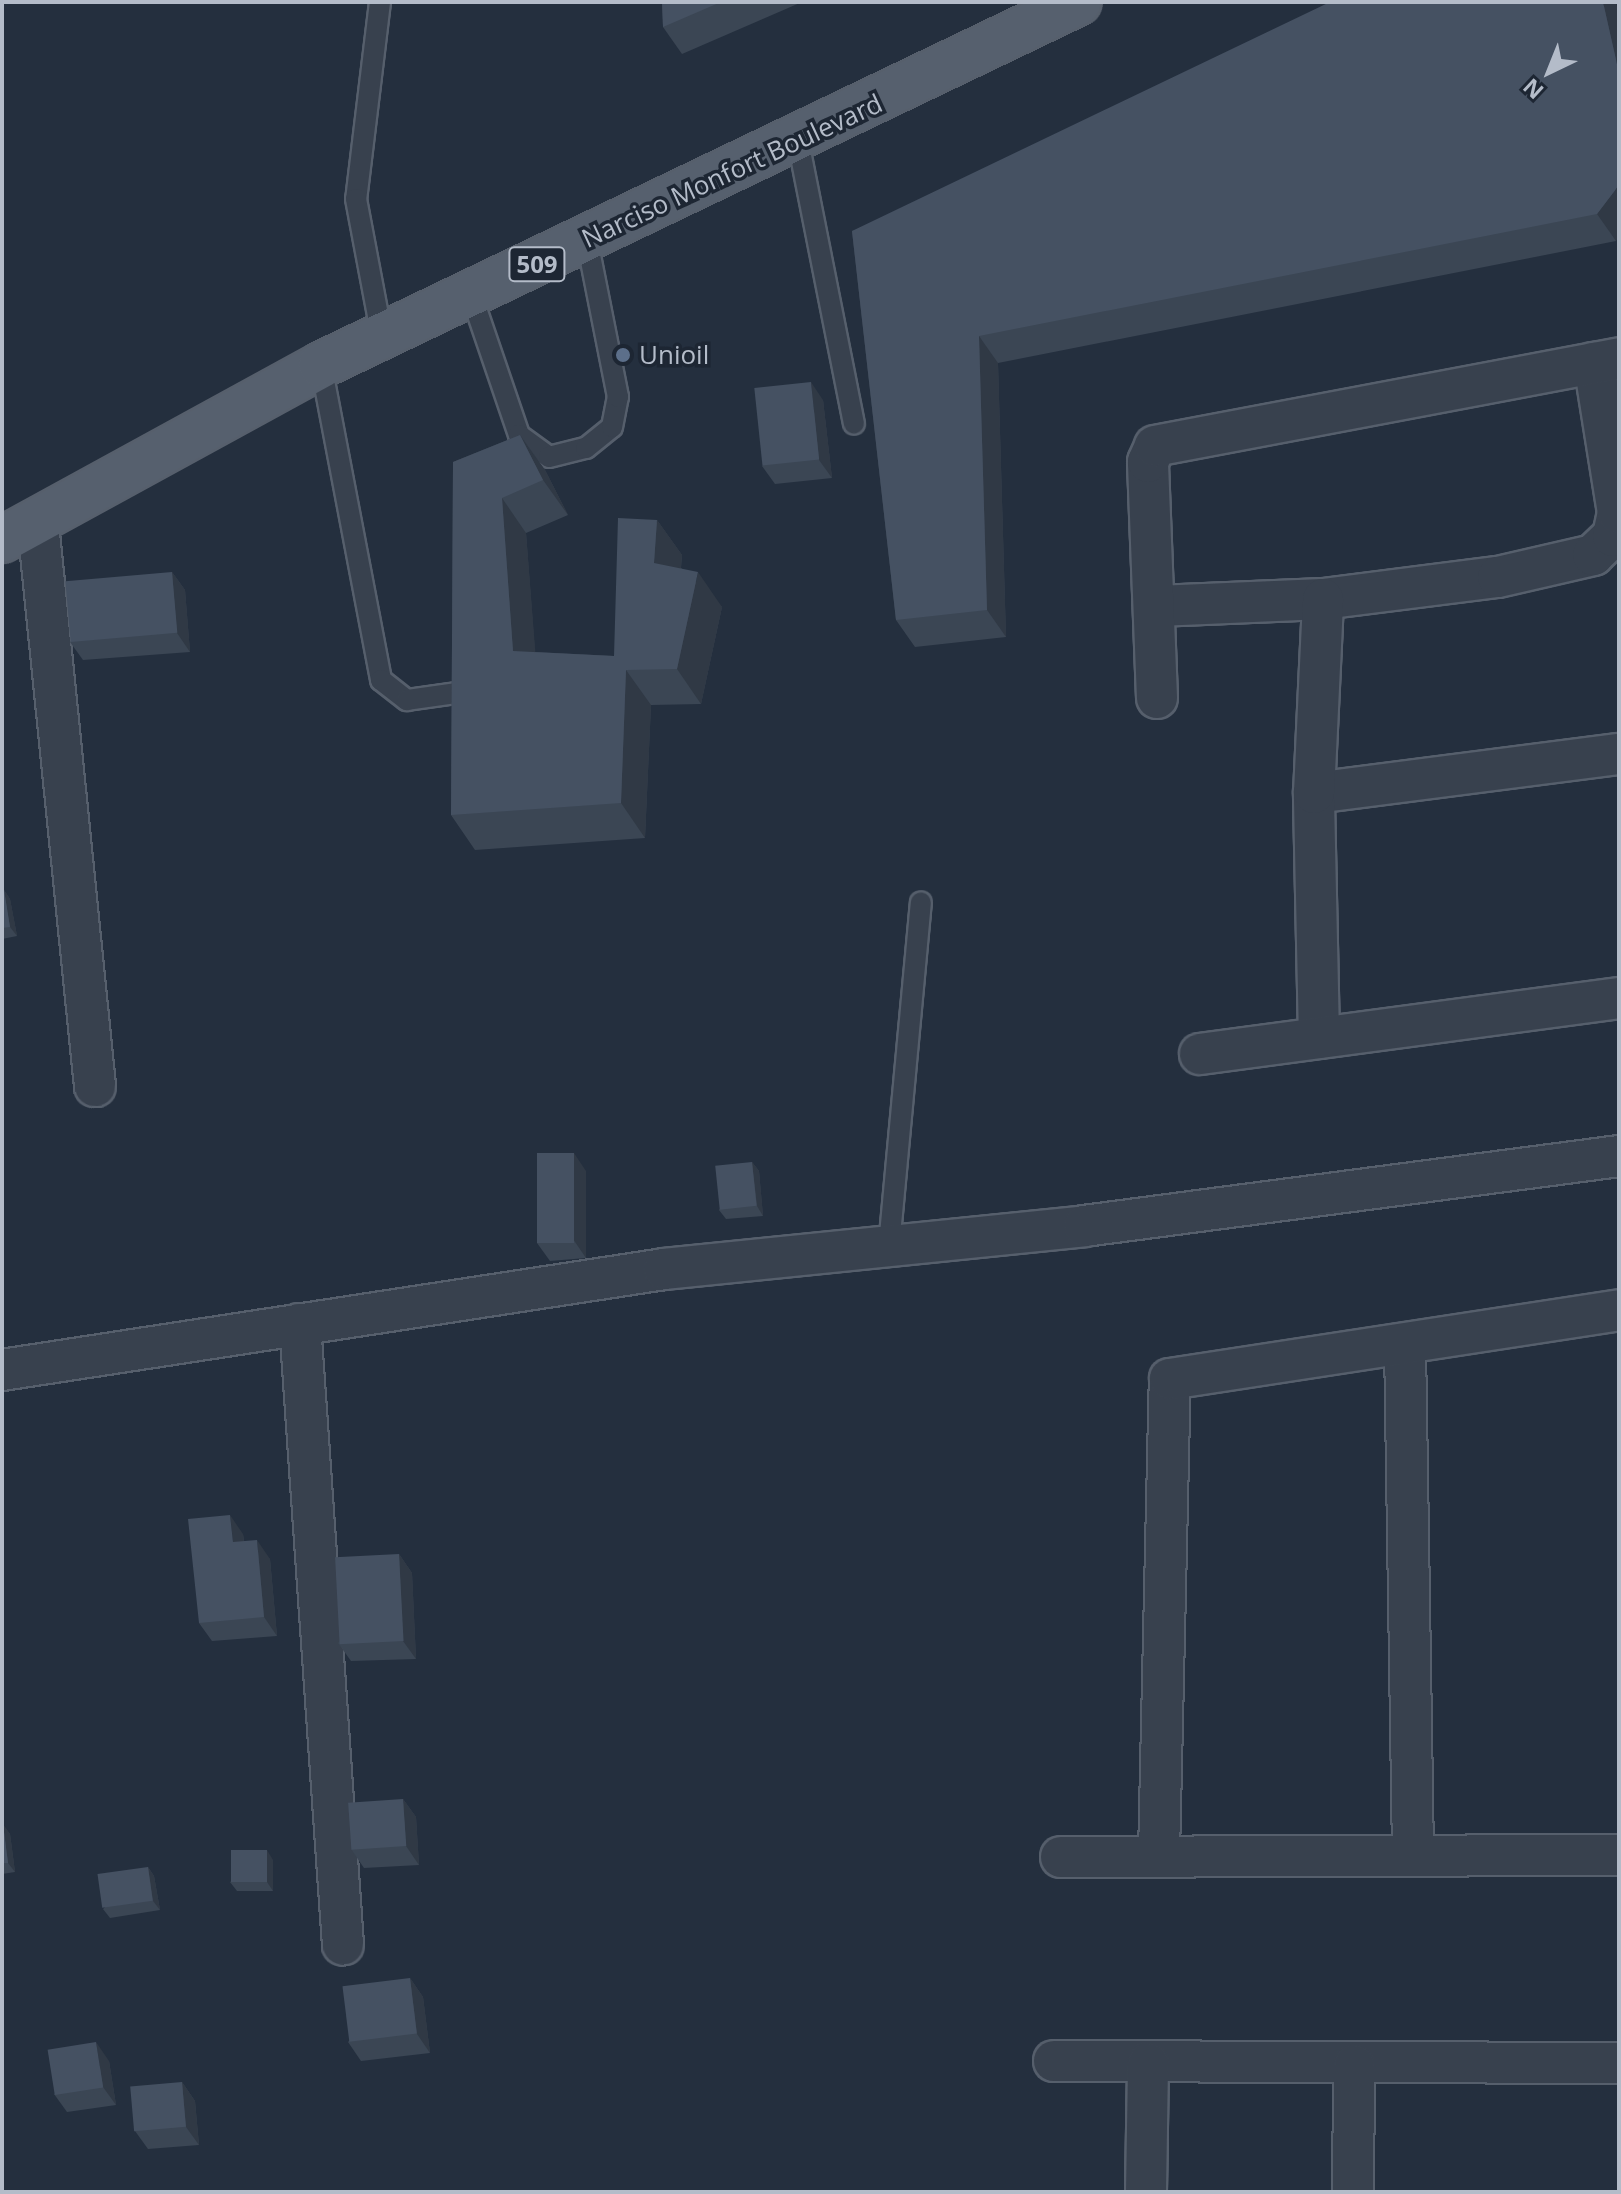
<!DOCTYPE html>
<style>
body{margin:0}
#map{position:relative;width:1621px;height:2194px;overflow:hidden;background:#242f3e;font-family:"Open Sans",sans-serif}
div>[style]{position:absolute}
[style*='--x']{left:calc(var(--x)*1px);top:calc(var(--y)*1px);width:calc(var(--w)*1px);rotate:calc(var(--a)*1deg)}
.roads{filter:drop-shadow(2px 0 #565f6c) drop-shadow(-2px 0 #565f6c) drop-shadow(0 2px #565f6c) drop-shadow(0 -2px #565f6c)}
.lane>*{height:20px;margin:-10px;padding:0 10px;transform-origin:10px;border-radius:10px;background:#38414e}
.street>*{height:40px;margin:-20px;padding:0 20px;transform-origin:20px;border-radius:20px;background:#38414e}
.primary>*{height:44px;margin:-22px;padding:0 22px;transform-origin:22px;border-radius:22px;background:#56606e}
.wall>*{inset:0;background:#3b4654}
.shaded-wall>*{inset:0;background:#303945}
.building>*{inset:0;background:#455162;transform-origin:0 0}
.dots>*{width:22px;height:22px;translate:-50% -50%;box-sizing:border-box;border:4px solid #1d2633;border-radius:50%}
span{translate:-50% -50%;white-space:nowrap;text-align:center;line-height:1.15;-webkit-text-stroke:7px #1d2633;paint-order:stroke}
.shield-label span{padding:2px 6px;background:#1d2633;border:2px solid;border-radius:6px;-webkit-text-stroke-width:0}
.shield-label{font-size:24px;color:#b4bcc9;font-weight:700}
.street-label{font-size:26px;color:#b4bcc9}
.poi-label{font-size:26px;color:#b4bcc9}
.left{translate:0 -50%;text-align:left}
.frame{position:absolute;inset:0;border:4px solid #b4bcc9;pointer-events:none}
.north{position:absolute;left:1509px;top:32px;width:80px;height:80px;-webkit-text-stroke:6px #1d2633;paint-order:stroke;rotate:223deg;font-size:22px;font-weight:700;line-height:32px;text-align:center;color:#b4bcc9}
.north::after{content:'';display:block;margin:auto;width:28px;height:36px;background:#b4bcc9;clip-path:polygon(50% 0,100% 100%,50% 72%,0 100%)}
</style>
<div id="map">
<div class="roads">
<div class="lane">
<i style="--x:380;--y:2;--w:198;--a:96.9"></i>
<i style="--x:356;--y:199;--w:139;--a:79.3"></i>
<i style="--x:798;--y:141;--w:288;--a:78.8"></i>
<i style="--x:471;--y:294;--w:149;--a:71.2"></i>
<i style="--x:519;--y:435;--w:37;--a:36"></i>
<i style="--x:549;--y:457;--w:38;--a:-14"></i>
<i style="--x:586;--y:448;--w:33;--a:-39"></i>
<i style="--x:612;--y:427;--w:31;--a:-79"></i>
<i style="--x:618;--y:397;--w:160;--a:-101.2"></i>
<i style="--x:321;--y:365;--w:321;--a:79.2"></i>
<i style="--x:381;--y:680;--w:33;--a:38"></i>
<i style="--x:407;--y:700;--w:57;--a:-8.1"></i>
<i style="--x:889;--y:1246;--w:345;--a:-84.7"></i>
</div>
<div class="street">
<i style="--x:38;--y:524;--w:565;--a:84.21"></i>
<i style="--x:1157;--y:606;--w:166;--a:-2.4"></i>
<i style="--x:1323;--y:599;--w:176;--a:-7.2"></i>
<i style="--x:1498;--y:577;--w:98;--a:-13"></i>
<i style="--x:1593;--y:555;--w:28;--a:-44"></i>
<i style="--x:1613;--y:536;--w:24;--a:-78"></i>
<i style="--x:1618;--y:513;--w:152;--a:-99.1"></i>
<i style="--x:1157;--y:698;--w:236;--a:-92.2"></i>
<i style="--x:1148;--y:462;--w:17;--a:-66"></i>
<i style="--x:1155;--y:446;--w:472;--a:-10.7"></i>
<i style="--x:1314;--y:793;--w:307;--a:-7.3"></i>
<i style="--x:1319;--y:1038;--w:245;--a:-91.2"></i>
<i style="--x:1314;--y:793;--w:194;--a:-87.3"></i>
<i style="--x:1200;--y:1054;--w:423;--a:-7.6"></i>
<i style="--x:300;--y:1324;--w:622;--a:86.04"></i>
<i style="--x:1405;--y:1344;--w:512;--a:89.1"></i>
<i style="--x:2;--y:1370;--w:670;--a:-8.67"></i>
<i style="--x:664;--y:1269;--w:422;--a:-5.8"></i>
<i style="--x:1084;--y:1226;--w:540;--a:-7.45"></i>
<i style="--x:1159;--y:1855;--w:476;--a:-88.7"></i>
<i style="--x:1170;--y:1379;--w:454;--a:-8.7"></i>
<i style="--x:1061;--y:1857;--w:558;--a:-0.21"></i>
<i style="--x:1054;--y:2061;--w:565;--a:0.2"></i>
<i style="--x:1146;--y:2192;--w:129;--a:-89.1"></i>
<i style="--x:1353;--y:2192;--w:127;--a:-89.5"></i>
</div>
<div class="primary">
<i style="--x:2;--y:540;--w:364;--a:-28.7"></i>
<i style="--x:321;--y:365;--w:840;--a:-25.59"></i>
</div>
</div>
<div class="wall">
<i style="clip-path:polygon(662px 2px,802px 2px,682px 54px,663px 27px)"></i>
<i style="clip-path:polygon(1616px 2px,1616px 241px,998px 363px,1006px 637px,915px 647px,896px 620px,852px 231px)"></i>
<i style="clip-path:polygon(823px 400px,832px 478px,775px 484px,762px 466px)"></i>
<i style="clip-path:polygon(520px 435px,545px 470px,568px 515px,526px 533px,535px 652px,614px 656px,657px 520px,682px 555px,681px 568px,722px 607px,701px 704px,651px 705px,645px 838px,475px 850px,451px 815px,453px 462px)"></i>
<i style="clip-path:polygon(172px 572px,185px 590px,190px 652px,83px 660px,70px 642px)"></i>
<i style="clip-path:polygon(2px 890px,4px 890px,10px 899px,17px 936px,2px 939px)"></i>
<i style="clip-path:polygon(752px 1162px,759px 1171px,763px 1216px,726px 1219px,719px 1210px)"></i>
<i style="clip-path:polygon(586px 1171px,586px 1258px,550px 1261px,537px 1243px)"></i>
<i style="clip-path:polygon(243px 1534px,244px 1541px,270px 1559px,277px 1636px,212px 1641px,199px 1623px)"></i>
<i style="clip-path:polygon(399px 1554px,412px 1573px,416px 1659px,351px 1661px,338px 1643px)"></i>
<i style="clip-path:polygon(403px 1799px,416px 1817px,419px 1865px,364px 1868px,351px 1849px)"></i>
<i style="clip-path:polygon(2px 1824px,10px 1834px,15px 1872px,2px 1874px)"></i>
<i style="clip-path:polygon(273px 1860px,273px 1891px,237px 1891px,230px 1882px)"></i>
<i style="clip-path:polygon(148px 1867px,154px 1876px,160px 1910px,110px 1918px,103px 1909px)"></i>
<i style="clip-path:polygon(410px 1978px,423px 1997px,430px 2053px,361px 2061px,348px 2042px)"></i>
<i style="clip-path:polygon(109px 2061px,116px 2105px,67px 2112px,54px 2094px)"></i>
<i style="clip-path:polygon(182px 2082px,195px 2101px,199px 2145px,148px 2149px,135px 2131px)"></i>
</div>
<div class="shaded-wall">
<i style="clip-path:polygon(1603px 2px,1616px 2px,1619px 15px,1619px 73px)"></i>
<i style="clip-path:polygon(1619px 185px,1619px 237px,1616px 241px,1597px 214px)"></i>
<i style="clip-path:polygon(979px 336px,998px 363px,1006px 637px,987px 610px)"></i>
<i style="clip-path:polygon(811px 382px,823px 400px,832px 478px,819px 460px)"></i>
<i style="clip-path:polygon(520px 435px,545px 470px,568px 515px,543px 480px)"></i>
<i style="clip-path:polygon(502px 498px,526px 533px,538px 686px,513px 651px)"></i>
<i style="clip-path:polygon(657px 520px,682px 555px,678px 598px,654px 563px)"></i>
<i style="clip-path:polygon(172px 572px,185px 590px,190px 652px,177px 633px)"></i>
<i style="clip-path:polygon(698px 572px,722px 607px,701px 704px,677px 669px)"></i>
<i style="clip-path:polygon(626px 670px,651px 705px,645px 838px,621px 803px)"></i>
<i style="clip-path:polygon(4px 890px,10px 899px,17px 936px,10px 927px)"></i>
<i style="clip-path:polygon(574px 1153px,586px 1171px,586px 1258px,573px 1239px)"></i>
<i style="clip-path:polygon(752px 1162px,759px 1171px,763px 1216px,757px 1206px)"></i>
<i style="clip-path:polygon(230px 1515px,243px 1534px,246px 1560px,233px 1542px)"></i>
<i style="clip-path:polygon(257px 1540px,270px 1559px,277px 1636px,264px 1617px)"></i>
<i style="clip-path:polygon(399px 1554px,412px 1573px,416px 1659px,403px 1641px)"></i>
<i style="clip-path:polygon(403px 1799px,416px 1817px,419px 1865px,406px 1846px)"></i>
<i style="clip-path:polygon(3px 1824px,10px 1834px,15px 1872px,8px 1863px)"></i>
<i style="clip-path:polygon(267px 1850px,273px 1860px,273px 1891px,267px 1882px)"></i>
<i style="clip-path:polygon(148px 1867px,154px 1876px,160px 1910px,153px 1901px)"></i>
<i style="clip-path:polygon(410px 1978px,423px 1997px,430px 2053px,417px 2034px)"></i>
<i style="clip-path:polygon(96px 2042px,109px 2061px,116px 2105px,103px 2087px)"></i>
<i style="clip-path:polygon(182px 2082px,195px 2101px,199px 2145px,186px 2127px)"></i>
</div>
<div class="building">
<i style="clip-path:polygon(662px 2px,721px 2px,663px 27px)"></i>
<i style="clip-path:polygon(1330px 2px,1603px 2px,1619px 73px,1619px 185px,1597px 214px,979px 336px,987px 610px,896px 620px,852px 231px)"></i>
<i style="left:811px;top:382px;width:78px;height:57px;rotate:84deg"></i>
<i style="clip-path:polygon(520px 435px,543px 480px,502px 498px,513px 651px,614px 656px,618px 518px,657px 520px,654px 563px,698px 572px,677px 669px,626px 670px,621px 803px,451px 815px,453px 462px)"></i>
<i style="left:172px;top:572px;width:61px;height:107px;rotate:85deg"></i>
<i style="clip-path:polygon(2px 890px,4px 890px,10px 927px,2px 928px)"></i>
<i style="left:537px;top:1153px;width:37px;height:90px"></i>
<i style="left:752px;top:1162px;width:44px;height:37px;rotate:84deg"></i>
<i style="clip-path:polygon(230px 1515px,233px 1542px,257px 1540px,264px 1617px,199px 1623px,188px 1519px)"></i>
<i style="left:399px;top:1554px;width:87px;height:64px;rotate:87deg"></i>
<i style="left:403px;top:1799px;width:47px;height:55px;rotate:86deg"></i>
<i style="clip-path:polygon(2px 1824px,3px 1824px,8px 1863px,2px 1863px)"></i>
<i style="left:231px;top:1850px;width:36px;height:32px"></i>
<i style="left:148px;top:1867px;width:34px;height:51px;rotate:82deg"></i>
<i style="left:410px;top:1978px;width:56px;height:68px;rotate:83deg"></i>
<i style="left:96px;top:2042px;width:46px;height:49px;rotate:81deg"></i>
<i style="left:182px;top:2082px;width:45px;height:52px;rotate:85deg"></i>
</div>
<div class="dots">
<i style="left:623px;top:355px;background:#5c6f8a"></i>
</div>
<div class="shield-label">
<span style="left:537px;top:264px">509</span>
</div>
<div class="street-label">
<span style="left:732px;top:171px;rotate:-25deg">Narciso Monfort Boulevard</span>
</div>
<div class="poi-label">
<span class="left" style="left:639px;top:355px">Unioil</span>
</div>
<div class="frame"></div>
<div class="north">N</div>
</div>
